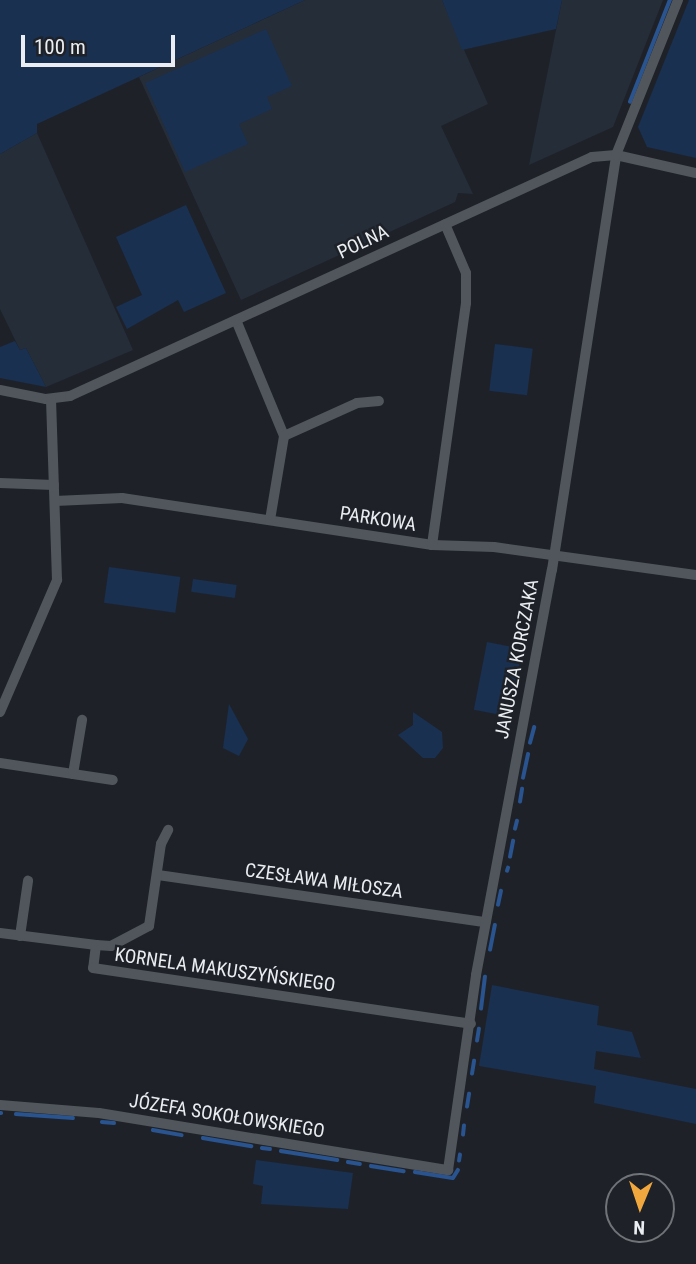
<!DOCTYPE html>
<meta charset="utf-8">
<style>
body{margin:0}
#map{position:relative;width:696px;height:1264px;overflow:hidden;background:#1e2228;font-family:"Roboto Condensed",sans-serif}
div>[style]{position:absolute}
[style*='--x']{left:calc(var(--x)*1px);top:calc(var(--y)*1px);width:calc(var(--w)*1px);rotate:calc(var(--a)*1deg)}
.built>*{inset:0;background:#252d38}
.green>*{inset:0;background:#193050;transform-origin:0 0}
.stream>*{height:3.5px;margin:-1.75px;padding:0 1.75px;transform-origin:1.75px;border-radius:1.75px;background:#29548f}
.minor>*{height:10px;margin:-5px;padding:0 5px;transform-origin:5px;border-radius:5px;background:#51565d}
span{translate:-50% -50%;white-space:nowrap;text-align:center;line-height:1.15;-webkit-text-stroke:5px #1e2228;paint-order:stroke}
.street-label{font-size:19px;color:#eaedf1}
.north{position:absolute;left:605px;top:1173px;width:70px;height:70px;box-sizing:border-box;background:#1e2228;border:2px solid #707378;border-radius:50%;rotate:182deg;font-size:19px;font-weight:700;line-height:28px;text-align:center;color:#eaedf1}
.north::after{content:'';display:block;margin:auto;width:24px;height:32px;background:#f0a73e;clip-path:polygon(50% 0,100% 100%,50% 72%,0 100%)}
.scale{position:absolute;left:21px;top:35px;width:154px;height:32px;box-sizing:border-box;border:4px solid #eaedf1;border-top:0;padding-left:9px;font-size:21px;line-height:24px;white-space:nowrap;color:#eaedf1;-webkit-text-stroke:5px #1e2228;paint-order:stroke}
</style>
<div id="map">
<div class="built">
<i style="clip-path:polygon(305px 0,442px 0,488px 104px,441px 126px,473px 194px,458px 193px,455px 202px,241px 300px,139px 77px)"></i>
<i style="clip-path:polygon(562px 0,663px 0,613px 127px,529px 165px)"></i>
<i style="clip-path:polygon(37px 133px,133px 350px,46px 387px,26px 348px,20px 350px,0 309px,0 154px)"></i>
</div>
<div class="green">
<i style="clip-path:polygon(0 0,305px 0,37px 124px,37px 133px,0 154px)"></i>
<i style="clip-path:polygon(442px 0,562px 0,556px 29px,462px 50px)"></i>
<i style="clip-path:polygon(689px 0,696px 0,696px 158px,647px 147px,638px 127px)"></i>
<i style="clip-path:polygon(266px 29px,292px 86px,267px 97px,272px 109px,239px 124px,248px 144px,185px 172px,145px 83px)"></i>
<i style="clip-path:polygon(186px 205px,226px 293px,184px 312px,178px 300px,127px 329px,116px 307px,142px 295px,116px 237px)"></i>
<i style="clip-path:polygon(15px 341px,20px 350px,26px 348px,46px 387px,0 378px,0 347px)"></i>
<i style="left:495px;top:344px;width:38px;height:47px;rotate:7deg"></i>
<i style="left:109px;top:567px;width:72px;height:36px;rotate:8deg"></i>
<i style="left:193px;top:579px;width:44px;height:13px;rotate:8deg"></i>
<i style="left:487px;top:642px;width:36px;height:69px;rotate:11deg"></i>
<i style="clip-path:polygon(229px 704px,248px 739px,239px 756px,223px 748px)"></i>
<i style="clip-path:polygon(413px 712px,442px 732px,443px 748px,435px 758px,423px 758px,398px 735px,413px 725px)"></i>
<i style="clip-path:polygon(492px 985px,599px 1006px,597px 1025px,632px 1032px,641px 1058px,596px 1051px,594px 1069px,696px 1089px,696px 1124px,594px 1103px,596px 1086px,479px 1066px)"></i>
<i style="clip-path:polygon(256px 1160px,353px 1173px,348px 1209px,261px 1204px,263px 1186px,253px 1184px)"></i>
</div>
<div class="stream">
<i style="--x:630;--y:102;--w:110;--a:-68.6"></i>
<i style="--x:530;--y:743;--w:16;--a:-75"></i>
<i style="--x:523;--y:778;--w:24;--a:-78"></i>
<i style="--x:520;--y:802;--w:13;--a:-81"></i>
<i style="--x:515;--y:829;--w:8;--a:-76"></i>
<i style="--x:510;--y:857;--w:16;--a:-79"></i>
<i style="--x:507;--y:871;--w:3;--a:-72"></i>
<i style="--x:498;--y:905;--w:14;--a:-78"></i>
<i style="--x:490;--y:950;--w:25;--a:-79"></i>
<i style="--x:481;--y:1009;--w:32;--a:-83"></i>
<i style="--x:477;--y:1041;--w:12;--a:-81"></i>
<i style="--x:472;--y:1074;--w:13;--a:-81"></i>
<i style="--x:467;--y:1107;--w:13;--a:-81"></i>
<i style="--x:0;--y:1113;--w:1;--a:0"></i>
<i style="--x:16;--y:1114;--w:57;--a:4"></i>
<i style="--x:102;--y:1122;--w:12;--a:5"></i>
<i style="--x:153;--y:1130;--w:29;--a:10"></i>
<i style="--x:463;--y:1135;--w:9;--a:-84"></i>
<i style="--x:203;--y:1138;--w:49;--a:9.5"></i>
<i style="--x:262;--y:1148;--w:8;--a:7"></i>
<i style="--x:281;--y:1151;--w:57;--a:9.1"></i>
<i style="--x:459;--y:1161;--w:6;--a:-81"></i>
<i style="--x:348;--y:1162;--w:12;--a:9"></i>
<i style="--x:371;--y:1166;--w:33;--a:9"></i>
<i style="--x:415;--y:1172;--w:38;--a:9"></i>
<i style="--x:453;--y:1178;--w:9;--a:-58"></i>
</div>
<div class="minor">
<i style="--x:236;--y:320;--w:126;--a:67.5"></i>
<i style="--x:0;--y:390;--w:47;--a:11.1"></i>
<i style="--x:46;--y:399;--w:24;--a:-7"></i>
<i style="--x:70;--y:396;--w:574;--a:-24.6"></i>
<i style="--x:592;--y:157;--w:24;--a:-5"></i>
<i style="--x:616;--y:155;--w:82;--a:12.7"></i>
<i style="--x:284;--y:436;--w:80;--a:-24.3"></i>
<i style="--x:357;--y:403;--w:22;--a:-5"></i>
<i style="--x:0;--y:483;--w:54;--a:2.1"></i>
<i style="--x:55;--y:501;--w:67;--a:-2.6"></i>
<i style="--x:122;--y:498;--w:314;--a:8.6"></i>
<i style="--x:432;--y:545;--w:62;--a:1.8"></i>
<i style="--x:494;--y:547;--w:204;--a:7.9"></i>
<i style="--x:270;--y:520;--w:85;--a:-80.5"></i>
<i style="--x:432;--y:545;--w:244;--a:-82"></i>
<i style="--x:466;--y:303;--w:30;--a:-90"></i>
<i style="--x:466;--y:273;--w:53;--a:-113.2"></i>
<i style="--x:0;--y:712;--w:144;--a:-66.6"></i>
<i style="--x:57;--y:580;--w:181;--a:-91.9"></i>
<i style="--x:0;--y:763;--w:114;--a:8.6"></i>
<i style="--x:73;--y:774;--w:55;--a:-80.5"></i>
<i style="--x:158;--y:875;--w:331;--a:8.2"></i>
<i style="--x:0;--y:933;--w:97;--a:7.1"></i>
<i style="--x:96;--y:945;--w:23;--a:97"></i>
<i style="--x:93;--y:968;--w:382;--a:8.4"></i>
<i style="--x:20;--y:936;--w:56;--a:-81.7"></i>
<i style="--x:96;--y:945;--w:15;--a:4"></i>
<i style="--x:111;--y:946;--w:43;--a:-27.8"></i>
<i style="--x:149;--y:926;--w:83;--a:-81.7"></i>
<i style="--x:161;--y:844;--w:16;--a:-63"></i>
<i style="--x:0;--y:1105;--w:99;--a:4.6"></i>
<i style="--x:99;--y:1113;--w:354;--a:9.3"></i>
<i style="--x:448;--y:1170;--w:197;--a:-81.8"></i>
<i style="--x:476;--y:975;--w:412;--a:-79.4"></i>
<i style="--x:552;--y:570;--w:420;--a:-81.2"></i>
<i style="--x:616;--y:155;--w:167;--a:-68.2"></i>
</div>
<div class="street-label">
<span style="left:363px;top:242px;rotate:-25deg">POLNA</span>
<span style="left:378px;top:519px;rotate:9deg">PARKOWA</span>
<span style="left:517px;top:659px;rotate:-79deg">JANUSZA KORCZAKA</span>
<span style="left:324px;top:881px;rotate:8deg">CZESŁAWA MIŁOSZA</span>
<span style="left:225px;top:970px;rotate:8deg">KORNELA MAKUSZYŃSKIEGO</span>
<span style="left:227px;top:1116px;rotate:9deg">JÓZEFA SOKOŁOWSKIEGO</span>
</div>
<div class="north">N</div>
<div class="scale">100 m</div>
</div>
